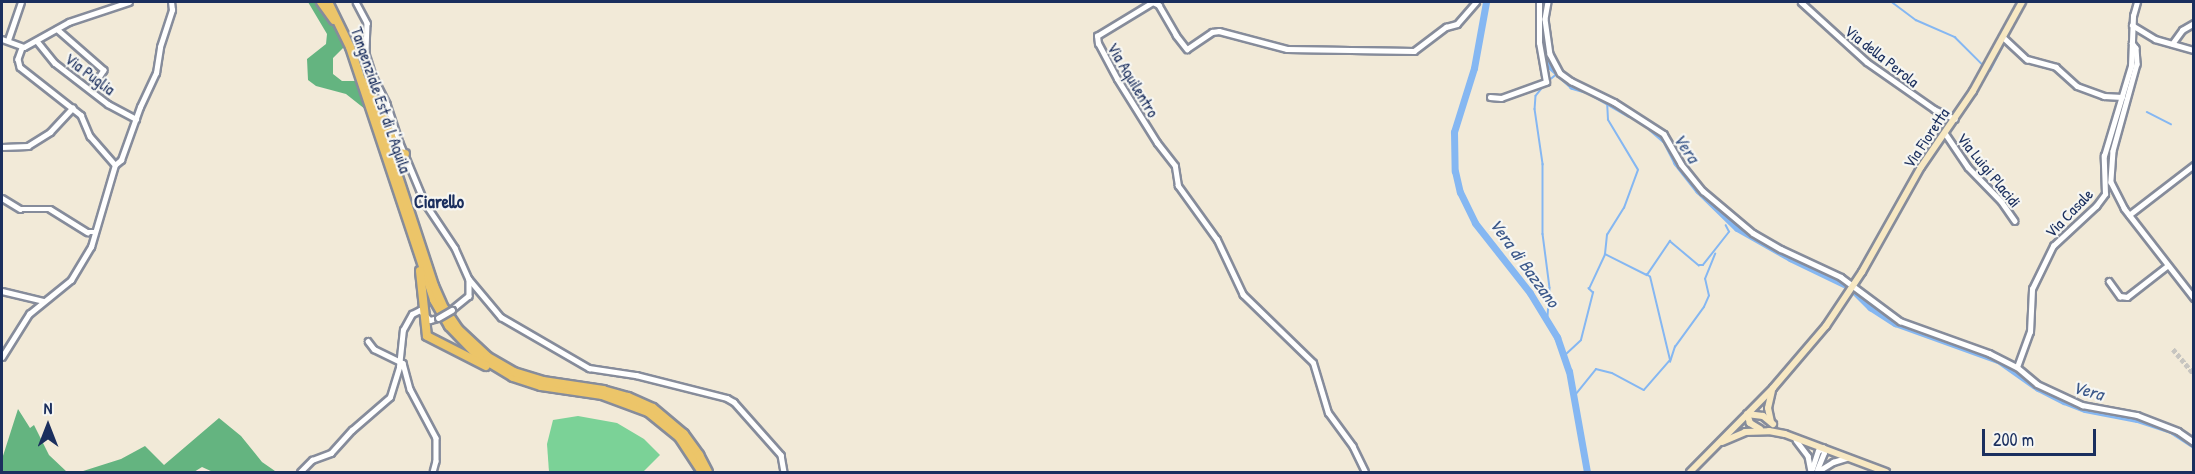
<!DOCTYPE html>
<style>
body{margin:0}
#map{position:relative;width:2195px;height:474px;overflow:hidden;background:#f2ead8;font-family:"Patrick Hand",sans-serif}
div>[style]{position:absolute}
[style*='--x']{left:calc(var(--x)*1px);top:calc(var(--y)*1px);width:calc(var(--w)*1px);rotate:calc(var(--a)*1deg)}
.green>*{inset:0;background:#7bd297}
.forest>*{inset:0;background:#64b480}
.stream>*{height:1.5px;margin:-0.75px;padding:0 0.75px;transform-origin:0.75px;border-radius:0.75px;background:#85b7f2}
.river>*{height:7px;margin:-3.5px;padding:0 3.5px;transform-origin:3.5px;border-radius:3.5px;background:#85b7f2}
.street-tunnel>*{height:4.5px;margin-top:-2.25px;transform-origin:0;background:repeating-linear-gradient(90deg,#c7c5c0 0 4.5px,transparent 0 6.5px)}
.roads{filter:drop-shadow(2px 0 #868c9b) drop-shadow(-2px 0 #868c9b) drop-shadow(0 2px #868c9b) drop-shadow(0 -2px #868c9b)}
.street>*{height:4.5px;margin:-2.25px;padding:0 2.25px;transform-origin:2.25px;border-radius:2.25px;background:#fff}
.secondary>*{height:6px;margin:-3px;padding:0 3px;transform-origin:3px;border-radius:3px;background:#f7e8c3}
.highway>*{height:8px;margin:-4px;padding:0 4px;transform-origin:4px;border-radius:4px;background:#ecc569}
.bridges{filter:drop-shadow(2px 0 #868c9b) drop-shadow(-2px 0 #868c9b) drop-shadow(0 2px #868c9b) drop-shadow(0 -2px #868c9b)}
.street-bridge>*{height:4.5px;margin:-2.25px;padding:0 2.25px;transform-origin:2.25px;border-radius:2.25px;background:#fff}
span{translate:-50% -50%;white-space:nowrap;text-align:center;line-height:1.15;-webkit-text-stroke:4.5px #f6f6f2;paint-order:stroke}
.street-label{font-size:16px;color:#1b2f5e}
.water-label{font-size:18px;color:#3b588a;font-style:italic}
.neighbourhood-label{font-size:18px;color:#1b2f5e;font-weight:700}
.frame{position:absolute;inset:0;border:3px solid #1b2f5e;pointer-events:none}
.north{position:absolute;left:18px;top:396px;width:60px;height:60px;-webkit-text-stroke:4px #f6f6f2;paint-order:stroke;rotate:0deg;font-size:16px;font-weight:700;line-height:24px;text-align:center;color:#1b2f5e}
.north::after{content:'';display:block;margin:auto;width:21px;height:27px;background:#1b2f5e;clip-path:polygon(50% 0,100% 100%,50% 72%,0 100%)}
.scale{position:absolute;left:1982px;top:429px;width:114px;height:27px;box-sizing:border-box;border:3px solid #1b2f5e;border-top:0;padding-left:8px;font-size:18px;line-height:21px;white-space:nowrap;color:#1b2f5e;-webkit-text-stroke:4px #f6f6f2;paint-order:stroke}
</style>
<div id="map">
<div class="green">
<i style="clip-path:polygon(578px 416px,617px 423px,644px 439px,660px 455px,643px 472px,549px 472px,547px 444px,553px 420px)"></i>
</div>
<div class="forest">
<i style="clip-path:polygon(308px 2px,318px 2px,338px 29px,346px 45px,333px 58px,333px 74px,342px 81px,359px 81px,370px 113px,346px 94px,316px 86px,308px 80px,307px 59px,326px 44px,327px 34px)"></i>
<i style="clip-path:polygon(18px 409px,30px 428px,34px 425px,49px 455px,67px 472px,2px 472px,2px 459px)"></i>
<i style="clip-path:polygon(219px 418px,241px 436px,262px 462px,275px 471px,213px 472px,202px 467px,194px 472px,80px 472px,121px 459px,145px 446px,164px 465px)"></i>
</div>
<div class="stream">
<i style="--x:1892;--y:2;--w:30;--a:37"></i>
<i style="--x:1916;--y:20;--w:43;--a:23.6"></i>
<i style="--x:1955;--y:37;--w:38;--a:45"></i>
<i style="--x:1990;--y:71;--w:33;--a:-63"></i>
<i style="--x:2005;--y:42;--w:4;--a:34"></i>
<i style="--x:2062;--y:75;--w:13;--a:42"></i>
<i style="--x:1548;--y:81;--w:11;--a:-38"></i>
<i style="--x:1545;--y:85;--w:14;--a:129"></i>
<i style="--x:1536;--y:96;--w:13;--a:94"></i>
<i style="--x:1535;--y:109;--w:56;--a:81.7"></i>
<i style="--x:1543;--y:164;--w:70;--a:90"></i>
<i style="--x:1543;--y:234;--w:54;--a:82.6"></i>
<i style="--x:1550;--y:288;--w:32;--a:94"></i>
<i style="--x:2147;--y:112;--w:27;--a:27"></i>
<i style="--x:1605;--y:254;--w:47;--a:26.6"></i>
<i style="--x:1647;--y:275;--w:41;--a:-55.9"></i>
<i style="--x:1670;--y:241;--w:38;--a:40"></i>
<i style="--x:1699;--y:265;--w:4;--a:0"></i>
<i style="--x:1703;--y:265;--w:42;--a:-51.8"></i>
<i style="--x:1729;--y:232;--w:7;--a:-117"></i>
<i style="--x:1564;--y:356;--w:23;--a:-43"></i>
<i style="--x:1581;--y:340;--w:49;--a:-75.7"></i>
<i style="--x:1593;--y:293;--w:6;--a:-135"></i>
<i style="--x:1589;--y:289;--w:38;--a:-65"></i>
<i style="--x:1605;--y:254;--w:19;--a:-84"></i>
<i style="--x:1607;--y:235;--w:32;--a:-58"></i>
<i style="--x:1624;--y:208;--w:40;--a:-69.8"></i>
<i style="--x:1638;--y:170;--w:58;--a:-121"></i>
<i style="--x:1608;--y:120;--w:18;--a:-93"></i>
<i style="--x:1670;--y:362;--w:16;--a:-72"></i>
<i style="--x:1675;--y:347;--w:49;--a:-54.1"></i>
<i style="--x:1704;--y:307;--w:12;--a:-66"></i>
<i style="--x:1709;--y:296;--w:17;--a:-103"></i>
<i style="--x:1705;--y:279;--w:27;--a:-68"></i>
<i style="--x:1572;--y:399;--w:38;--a:-51"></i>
<i style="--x:1596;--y:369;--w:16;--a:14"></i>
<i style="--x:1612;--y:373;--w:36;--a:28"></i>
<i style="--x:1644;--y:390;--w:40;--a:-49"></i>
<i style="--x:1670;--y:360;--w:85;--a:-103.5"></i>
<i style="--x:1650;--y:277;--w:4;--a:-146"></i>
</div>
<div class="river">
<i style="--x:1486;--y:2;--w:67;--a:100.3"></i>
<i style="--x:1474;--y:68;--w:67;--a:107.4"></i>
<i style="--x:1454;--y:132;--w:39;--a:89"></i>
<i style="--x:1455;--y:171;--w:22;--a:77"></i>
<i style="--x:1460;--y:192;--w:34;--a:64"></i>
<i style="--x:1475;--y:223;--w:89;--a:51.8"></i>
<i style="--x:1530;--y:293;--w:52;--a:58.5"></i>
<i style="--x:1557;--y:337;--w:36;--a:71"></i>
<i style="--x:1569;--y:371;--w:103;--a:79.9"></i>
<i style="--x:1544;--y:2;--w:44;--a:90"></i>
<i style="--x:1544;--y:46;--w:20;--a:75"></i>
<i style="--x:1549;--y:65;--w:31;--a:42"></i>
<i style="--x:1572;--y:86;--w:18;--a:16"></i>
<i style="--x:1589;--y:91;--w:46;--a:29.9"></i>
<i style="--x:1651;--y:128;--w:18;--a:41"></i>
<i style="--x:1665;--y:140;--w:25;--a:63"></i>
<i style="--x:1676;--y:162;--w:36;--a:52"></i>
<i style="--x:1698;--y:190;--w:54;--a:44.3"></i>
<i style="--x:1737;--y:228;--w:61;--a:29.5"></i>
<i style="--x:1790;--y:258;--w:64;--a:25.8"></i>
<i style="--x:1854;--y:291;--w:23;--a:45"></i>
<i style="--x:1870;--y:307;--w:30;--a:33"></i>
<i style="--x:1895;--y:323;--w:109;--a:19.8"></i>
<i style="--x:1998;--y:360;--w:49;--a:35"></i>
<i style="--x:2038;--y:388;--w:29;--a:27"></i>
<i style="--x:2064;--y:401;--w:22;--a:21"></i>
<i style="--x:2085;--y:409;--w:53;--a:10.9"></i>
<i style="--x:2137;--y:419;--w:36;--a:18"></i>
<i style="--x:2171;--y:430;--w:27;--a:33"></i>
</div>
<div class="street-tunnel">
<i style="--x:2173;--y:349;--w:33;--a:50"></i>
</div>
<div class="roads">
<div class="street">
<i style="--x:356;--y:2;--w:24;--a:62"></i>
<i style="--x:367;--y:23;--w:31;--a:92"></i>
<i style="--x:366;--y:54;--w:25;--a:72"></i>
<i style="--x:374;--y:78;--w:29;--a:63"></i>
<i style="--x:387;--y:104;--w:41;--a:71.6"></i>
<i style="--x:400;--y:143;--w:65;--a:67.4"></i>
<i style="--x:425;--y:203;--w:54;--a:56.3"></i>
<i style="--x:455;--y:248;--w:34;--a:66"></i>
<i style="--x:469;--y:279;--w:17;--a:90"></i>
<i style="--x:469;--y:296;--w:22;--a:141"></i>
<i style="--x:1548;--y:2;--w:17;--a:100"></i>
<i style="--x:1545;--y:19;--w:35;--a:82"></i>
<i style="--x:1550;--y:54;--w:21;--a:62"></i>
<i style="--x:1560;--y:73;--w:14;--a:36"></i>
<i style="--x:1571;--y:81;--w:48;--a:26"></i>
<i style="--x:1614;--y:102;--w:59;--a:32.6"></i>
<i style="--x:1664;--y:134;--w:34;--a:60"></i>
<i style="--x:1681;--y:164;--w:35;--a:51"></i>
<i style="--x:1703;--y:191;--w:65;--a:40"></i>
<i style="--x:1753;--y:233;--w:32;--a:30"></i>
<i style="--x:1781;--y:249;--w:66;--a:25"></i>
<i style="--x:1841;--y:277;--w:74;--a:36.7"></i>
<i style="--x:1900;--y:321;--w:95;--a:19.8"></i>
<i style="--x:1989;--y:353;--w:31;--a:27"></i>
<i style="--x:2017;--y:367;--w:26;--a:40"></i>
<i style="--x:2037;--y:384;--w:50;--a:25"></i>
<i style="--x:2082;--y:405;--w:56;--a:10.3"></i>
<i style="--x:2137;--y:415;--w:44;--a:21.3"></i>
<i style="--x:2178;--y:431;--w:19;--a:35"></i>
<i style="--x:1801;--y:2;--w:89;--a:42.3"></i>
<i style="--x:1867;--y:62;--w:82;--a:35"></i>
<i style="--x:1934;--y:109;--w:23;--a:25"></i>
<i style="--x:2132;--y:25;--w:27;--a:31"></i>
<i style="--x:2155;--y:39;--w:41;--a:15.8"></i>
<i style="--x:57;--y:29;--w:62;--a:41.1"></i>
<i style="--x:104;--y:70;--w:24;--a:123"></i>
<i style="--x:2003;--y:37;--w:33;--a:43"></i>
<i style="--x:2027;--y:59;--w:30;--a:15"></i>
<i style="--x:2056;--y:67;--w:28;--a:42"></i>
<i style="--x:2077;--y:86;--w:29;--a:20"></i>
<i style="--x:2104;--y:96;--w:18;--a:3"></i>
<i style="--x:2;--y:39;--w:23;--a:20"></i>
<i style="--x:24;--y:47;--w:51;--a:-29.1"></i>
<i style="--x:69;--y:22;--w:63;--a:-18.4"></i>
<i style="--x:8;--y:40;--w:40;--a:-71.1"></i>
<i style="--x:37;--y:41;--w:28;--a:51"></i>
<i style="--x:55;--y:63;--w:67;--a:37.7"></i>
<i style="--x:108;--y:104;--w:32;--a:28"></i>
<i style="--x:2132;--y:43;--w:6;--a:51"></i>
<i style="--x:2136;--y:48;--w:16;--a:86"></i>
<i style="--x:2137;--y:64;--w:90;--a:105.4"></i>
<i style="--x:2113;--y:151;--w:31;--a:94"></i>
<i style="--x:2111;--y:182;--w:29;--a:63"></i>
<i style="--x:2124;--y:208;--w:114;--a:52.1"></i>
<i style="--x:2172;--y:44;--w:17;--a:-54"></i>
<i style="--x:2182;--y:30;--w:14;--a:-30"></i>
<i style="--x:22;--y:48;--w:12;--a:110"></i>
<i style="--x:18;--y:59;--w:8;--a:76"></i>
<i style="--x:20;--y:67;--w:78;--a:38.2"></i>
<i style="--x:81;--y:115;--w:23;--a:67"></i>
<i style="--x:90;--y:136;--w:38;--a:49"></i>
<i style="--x:1490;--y:97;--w:11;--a:5"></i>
<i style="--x:1501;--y:98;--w:48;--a:-19.6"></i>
<i style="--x:1546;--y:82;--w:40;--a:-100"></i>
<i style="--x:1539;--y:43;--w:41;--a:-90"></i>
<i style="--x:1945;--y:133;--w:41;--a:55.9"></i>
<i style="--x:1968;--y:167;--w:47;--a:45.9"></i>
<i style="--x:2001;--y:201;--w:24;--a:55"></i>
<i style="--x:2;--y:147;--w:26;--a:-2"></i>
<i style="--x:28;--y:146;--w:26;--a:-32"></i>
<i style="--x:50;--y:132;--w:33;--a:-47"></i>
<i style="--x:2;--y:198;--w:21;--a:31"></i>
<i style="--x:20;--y:209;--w:30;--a:0"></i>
<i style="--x:50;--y:209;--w:44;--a:31.9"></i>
<i style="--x:87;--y:232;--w:7;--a:0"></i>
<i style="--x:2129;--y:215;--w:82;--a:-37.6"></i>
<i style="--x:469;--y:279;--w:50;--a:49.9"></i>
<i style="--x:501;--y:317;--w:102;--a:30.1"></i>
<i style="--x:589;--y:368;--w:48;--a:8.5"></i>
<i style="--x:636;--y:375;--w:94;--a:14.2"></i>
<i style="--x:727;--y:398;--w:8;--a:30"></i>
<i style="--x:734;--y:402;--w:71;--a:48.4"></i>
<i style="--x:781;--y:455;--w:17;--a:80"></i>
<i style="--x:2109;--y:281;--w:19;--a:54"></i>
<i style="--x:2120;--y:296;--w:7;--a:8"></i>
<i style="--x:2127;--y:297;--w:51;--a:-37.8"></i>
<i style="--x:2;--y:291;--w:43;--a:13.4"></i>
<i style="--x:368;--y:341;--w:10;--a:53"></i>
<i style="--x:374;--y:349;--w:32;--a:26"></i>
<i style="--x:403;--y:363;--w:27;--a:75"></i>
<i style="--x:410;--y:389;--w:55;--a:62"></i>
<i style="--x:436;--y:438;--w:23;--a:90"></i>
<i style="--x:436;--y:461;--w:11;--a:105"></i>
<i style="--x:2;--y:357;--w:51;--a:-57.9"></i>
<i style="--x:29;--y:314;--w:54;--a:-39"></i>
<i style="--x:71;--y:280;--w:39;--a:-59"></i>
<i style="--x:91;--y:247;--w:85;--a:-73.7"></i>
<i style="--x:115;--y:165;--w:8;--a:-40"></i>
<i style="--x:121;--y:160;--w:56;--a:-70.3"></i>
<i style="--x:140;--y:107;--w:38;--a:-65"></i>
<i style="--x:156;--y:73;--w:26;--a:-81"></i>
<i style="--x:160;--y:47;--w:39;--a:-72"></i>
<i style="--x:172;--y:10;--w:8;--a:-97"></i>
<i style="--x:2017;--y:367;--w:37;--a:-70"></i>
<i style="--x:2030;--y:332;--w:43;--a:-87.3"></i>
<i style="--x:2032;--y:289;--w:48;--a:-64"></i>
<i style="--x:2053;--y:246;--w:59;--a:-42.9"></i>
<i style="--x:2096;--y:206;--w:15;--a:-53"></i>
<i style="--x:2105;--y:194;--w:38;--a:-92"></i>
<i style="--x:2104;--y:156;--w:94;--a:-73.3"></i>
<i style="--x:2131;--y:66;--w:50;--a:-87.7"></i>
<i style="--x:2133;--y:16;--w:15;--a:-74"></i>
<i style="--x:1796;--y:440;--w:20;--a:53"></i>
<i style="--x:1808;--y:456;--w:16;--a:79"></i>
<i style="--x:1812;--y:469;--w:19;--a:-72"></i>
<i style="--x:1818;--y:451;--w:6;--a:-31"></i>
<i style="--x:1817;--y:470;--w:18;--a:-68"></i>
<i style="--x:1824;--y:453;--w:5;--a:-101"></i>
<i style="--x:300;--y:472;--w:17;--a:-45"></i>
<i style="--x:312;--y:460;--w:20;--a:-20"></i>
<i style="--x:331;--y:453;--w:31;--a:-48"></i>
<i style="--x:352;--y:430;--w:50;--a:-41"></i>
<i style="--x:390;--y:397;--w:31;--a:-73"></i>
<i style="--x:399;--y:367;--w:37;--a:-84"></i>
<i style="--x:403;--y:330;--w:18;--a:-61"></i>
<i style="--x:412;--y:314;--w:9;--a:-27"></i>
<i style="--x:420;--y:310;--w:14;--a:45"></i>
<i style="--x:430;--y:320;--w:8;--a:-14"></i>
<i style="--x:1365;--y:472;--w:28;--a:-116"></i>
<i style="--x:1353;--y:447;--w:42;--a:-126.3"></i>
<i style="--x:1328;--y:413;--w:52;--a:-106.7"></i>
<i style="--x:1313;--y:363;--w:98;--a:-135.8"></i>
<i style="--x:1243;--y:295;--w:61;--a:-115.3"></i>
<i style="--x:1217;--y:240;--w:67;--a:-125.8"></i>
<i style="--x:1178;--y:186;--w:20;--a:-99"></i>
<i style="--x:1175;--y:166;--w:29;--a:-128"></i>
<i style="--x:1157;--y:143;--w:75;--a:-122"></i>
<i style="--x:1117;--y:79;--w:40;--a:-118"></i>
<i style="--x:1098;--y:44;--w:8;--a:-97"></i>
<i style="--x:1097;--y:36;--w:66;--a:-31.3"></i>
<i style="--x:1153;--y:2;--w:7;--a:27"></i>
<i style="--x:1159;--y:5;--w:34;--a:60"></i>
<i style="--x:1176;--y:35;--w:18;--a:52"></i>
<i style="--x:1187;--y:49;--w:30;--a:-34"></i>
<i style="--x:1212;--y:32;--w:7;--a:-8"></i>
<i style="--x:1219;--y:31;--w:70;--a:14.8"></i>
<i style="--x:1287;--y:49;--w:127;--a:0.9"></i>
<i style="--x:1414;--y:51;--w:40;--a:-37"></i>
<i style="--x:1446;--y:27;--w:11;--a:-15"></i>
<i style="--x:1457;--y:24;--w:29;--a:-49"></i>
<i style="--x:1817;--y:472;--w:19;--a:-32"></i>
<i style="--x:1833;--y:462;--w:14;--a:-17"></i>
</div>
<div class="secondary">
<i style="--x:1771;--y:422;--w:14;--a:-102"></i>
<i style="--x:1768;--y:408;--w:17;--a:-77"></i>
<i style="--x:1760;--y:429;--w:12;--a:-149"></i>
<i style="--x:1750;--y:423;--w:9;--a:-108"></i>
<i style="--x:1747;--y:414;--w:16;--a:7"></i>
<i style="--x:1763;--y:416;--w:13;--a:39"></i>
<i style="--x:1722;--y:442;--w:25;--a:-23"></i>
<i style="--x:1745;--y:432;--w:24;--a:-2"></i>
<i style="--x:1769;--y:431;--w:16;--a:11"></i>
<i style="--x:1785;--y:434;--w:108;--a:20.6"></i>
<i style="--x:1690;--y:472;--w:118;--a:-45.3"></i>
<i style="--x:1773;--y:388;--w:82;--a:-49.5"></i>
<i style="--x:1826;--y:326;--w:65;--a:-56.3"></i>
<i style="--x:1862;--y:272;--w:120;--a:-60.7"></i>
<i style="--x:1921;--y:167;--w:92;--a:-55.6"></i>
<i style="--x:1973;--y:91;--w:102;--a:-61.2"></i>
</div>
<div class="highway">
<i style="--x:321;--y:2;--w:22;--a:54"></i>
<i style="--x:328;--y:2;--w:50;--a:63.9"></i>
<i style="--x:350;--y:47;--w:267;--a:71.6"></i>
<i style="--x:434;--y:300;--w:30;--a:60"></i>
<i style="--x:449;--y:326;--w:40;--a:46"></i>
<i style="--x:477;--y:355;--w:42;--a:31.4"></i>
<i style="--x:513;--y:377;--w:29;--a:18"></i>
<i style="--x:541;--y:386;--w:62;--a:8.4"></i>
<i style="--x:602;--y:395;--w:49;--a:20.3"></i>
<i style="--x:648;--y:412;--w:40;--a:39"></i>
<i style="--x:679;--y:437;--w:42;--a:56.7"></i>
<i style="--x:367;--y:82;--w:215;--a:71.8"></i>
<i style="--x:434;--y:286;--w:24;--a:66"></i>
<i style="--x:444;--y:308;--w:25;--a:56"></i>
<i style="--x:458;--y:329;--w:41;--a:43"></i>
<i style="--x:488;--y:357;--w:30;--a:30"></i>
<i style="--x:514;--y:372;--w:30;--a:17"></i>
<i style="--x:543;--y:381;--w:61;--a:8.5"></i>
<i style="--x:603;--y:390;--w:26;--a:16"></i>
<i style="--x:628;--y:397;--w:27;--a:24"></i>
<i style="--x:653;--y:408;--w:40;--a:40"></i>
<i style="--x:684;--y:434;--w:26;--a:54"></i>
<i style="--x:699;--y:455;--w:19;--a:62"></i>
<i style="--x:376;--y:100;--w:50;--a:67.6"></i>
<i style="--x:395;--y:146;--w:9;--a:54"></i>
<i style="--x:400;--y:153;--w:5;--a:11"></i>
<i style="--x:420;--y:271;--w:65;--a:83.9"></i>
<i style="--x:427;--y:336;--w:66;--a:27"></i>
</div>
</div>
<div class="bridges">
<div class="street-bridge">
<i style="--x:438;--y:318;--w:16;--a:-30"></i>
</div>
</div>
<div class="street-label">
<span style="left:1882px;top:56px;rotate:38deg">Via della Perola</span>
<span style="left:90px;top:74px;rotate:37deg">Via Puglia</span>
<span style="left:1133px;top:80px;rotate:59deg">Via Aquilentro</span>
<span style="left:381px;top:100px;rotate:71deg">Tangenziale Est di L'Aquila</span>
<span style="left:1926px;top:138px;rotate:-56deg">Via Fioretta</span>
<span style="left:1989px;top:170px;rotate:51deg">Via Luigi Placidi</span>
<span style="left:2069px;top:213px;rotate:-46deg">Via Casale</span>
</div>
<div class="water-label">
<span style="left:1686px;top:148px;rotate:56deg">Vera</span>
<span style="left:1524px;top:263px;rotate:54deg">Vera di Bazzano</span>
<span style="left:2088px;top:391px;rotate:15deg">Vera</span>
</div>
<div class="neighbourhood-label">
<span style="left:439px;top:202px">Ciarello</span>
</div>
<div class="frame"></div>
<div class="north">N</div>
<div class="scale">200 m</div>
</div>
